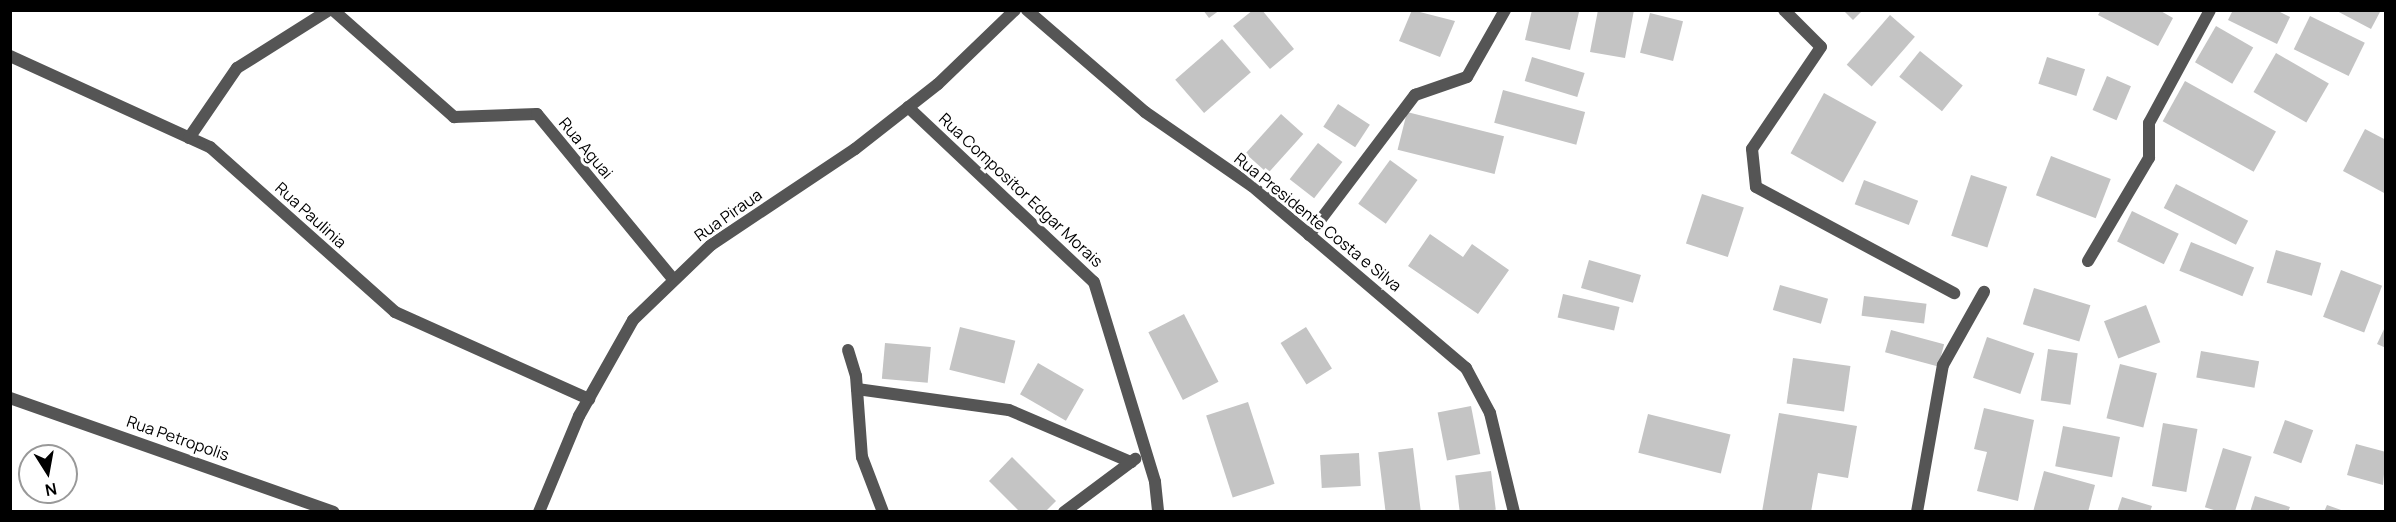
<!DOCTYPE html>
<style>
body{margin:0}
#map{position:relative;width:2396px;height:522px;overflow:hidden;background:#fff;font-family:Manrope,sans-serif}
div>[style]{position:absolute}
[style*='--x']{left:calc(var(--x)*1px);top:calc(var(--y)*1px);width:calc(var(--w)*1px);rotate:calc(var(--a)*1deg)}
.building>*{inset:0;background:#c4c4c4;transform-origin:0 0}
.service>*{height:12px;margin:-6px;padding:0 6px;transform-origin:6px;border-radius:6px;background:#555}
.minor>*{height:12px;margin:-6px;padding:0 6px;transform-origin:6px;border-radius:6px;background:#555}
span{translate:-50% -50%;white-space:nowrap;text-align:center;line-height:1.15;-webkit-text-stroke:6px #fff;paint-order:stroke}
.street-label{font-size:16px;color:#000}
.frame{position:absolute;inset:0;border:12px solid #000;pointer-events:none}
.north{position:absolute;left:18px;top:444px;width:60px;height:60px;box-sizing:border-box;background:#fff;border:2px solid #999;border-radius:50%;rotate:169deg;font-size:16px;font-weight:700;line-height:24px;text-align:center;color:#000}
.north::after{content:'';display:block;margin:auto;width:21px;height:27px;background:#000;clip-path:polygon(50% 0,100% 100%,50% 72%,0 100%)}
</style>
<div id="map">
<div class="building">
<i style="clip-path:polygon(1203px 10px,1220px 10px,1209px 18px)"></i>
<i style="clip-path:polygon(1253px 10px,1262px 10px,1294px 49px,1270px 69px,1233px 26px)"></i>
<i style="clip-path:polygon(1412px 10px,1455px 21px,1440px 57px,1399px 41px)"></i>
<i style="clip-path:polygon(1532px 10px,1579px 12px,1570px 50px,1525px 40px)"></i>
<i style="clip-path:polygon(1598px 10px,1634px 10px,1625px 58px,1590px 52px)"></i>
<i style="clip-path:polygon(1843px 10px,1863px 10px,1853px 20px)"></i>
<i style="clip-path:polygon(2101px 10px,2159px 10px,2173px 18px,2158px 46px,2098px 15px)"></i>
<i style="clip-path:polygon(2233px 10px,2276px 10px,2290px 17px,2277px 44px,2228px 20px)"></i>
<i style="clip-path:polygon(2335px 10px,2381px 10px,2371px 29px)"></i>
<i style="left:1650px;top:13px;width:34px;height:41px;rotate:14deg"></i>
<i style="left:1890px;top:15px;width:33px;height:66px;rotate:41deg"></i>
<i style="left:2310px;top:16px;width:61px;height:37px;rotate:26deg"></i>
<i style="left:2216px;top:26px;width:43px;height:42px;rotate:30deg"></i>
<i style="left:1222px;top:39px;width:44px;height:62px;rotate:49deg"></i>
<i style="left:1920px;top:51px;width:55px;height:33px;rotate:39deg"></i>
<i style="left:2276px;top:53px;width:61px;height:45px;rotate:30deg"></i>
<i style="left:1532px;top:57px;width:55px;height:25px;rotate:17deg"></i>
<i style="left:2047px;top:57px;width:40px;height:28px;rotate:18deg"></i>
<i style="left:2107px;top:76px;width:26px;height:37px;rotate:23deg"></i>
<i style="left:2185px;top:81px;width:104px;height:46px;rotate:29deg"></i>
<i style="left:1503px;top:90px;width:85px;height:34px;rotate:15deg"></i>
<i style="left:1824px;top:93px;width:60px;height:69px;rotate:29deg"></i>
<i style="left:1338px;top:104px;width:38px;height:27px;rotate:33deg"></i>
<i style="left:1407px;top:112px;width:100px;height:39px;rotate:14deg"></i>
<i style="left:1281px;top:114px;width:30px;height:53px;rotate:42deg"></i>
<i style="clip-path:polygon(2365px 129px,2386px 140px,2386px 194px,2343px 171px)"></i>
<i style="left:1318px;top:143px;width:31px;height:46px;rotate:38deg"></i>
<i style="left:2051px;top:156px;width:64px;height:42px;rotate:21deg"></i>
<i style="left:1390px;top:160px;width:34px;height:54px;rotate:36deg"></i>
<i style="left:1971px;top:175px;width:38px;height:64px;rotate:18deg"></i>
<i style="left:1864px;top:180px;width:58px;height:26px;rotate:21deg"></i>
<i style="left:2176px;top:184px;width:81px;height:27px;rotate:27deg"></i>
<i style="left:1702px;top:194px;width:44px;height:52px;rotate:18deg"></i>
<i style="left:2132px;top:211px;width:52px;height:34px;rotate:26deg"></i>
<i style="clip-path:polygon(1430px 234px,1463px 257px,1472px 244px,1509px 270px,1478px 314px,1408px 266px)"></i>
<i style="left:2191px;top:242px;width:68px;height:31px;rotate:22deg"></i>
<i style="left:2276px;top:250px;width:47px;height:34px;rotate:16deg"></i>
<i style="left:1589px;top:260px;width:54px;height:29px;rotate:16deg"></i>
<i style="left:2341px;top:270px;width:44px;height:50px;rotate:21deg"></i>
<i style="left:1780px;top:285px;width:50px;height:26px;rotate:16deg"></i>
<i style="left:2034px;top:288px;width:59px;height:38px;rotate:17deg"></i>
<i style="left:1563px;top:294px;width:58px;height:24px;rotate:13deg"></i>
<i style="left:1864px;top:296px;width:63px;height:20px;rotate:7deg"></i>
<i style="left:2146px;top:305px;width:40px;height:45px;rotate:69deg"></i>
<i style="left:1184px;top:314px;width:76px;height:40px;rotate:63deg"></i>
<i style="clip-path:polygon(2386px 325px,2386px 348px,2377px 344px)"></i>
<i style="left:960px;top:327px;width:57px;height:44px;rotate:14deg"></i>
<i style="left:1306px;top:327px;width:49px;height:30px;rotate:58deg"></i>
<i style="left:1891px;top:330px;width:55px;height:23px;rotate:15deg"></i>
<i style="left:1987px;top:337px;width:50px;height:43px;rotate:19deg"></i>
<i style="left:885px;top:343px;width:46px;height:36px;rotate:5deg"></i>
<i style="left:2048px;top:349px;width:30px;height:52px;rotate:8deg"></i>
<i style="left:2201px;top:351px;width:59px;height:27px;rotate:10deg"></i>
<i style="left:1793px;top:358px;width:58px;height:46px;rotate:8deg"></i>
<i style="left:1038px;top:363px;width:53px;height:36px;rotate:30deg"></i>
<i style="left:2120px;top:364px;width:38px;height:56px;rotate:14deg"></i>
<i style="left:1248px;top:402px;width:86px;height:44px;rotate:72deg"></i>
<i style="left:1471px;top:406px;width:49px;height:34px;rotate:79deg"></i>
<i style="clip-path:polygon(1984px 408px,2034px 420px,2018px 501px,1977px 491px,1987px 452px,1974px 449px)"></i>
<i style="clip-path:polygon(1779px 413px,1857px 426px,1848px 478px,1818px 473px,1811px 512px,1762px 512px)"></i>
<i style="left:1648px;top:414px;width:85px;height:40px;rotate:14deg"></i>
<i style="left:2285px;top:420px;width:30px;height:35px;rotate:20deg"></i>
<i style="left:2163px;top:423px;width:35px;height:64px;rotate:10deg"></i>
<i style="left:2063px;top:426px;width:58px;height:41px;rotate:11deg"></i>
<i style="clip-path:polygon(2356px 444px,2386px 452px,2383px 485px,2347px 475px)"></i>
<i style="left:1413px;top:448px;width:64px;height:35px;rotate:83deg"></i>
<i style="left:2223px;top:448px;width:30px;height:62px;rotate:17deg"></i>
<i style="left:1359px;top:453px;width:33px;height:39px;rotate:87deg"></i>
<i style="clip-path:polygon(1012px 457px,1056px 501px,1045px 512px,1020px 512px,989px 481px)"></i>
<i style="left:1491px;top:471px;width:39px;height:36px;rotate:83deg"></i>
<i style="clip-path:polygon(2044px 471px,2095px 485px,2088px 512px,2033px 512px)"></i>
<i style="clip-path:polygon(2255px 496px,2290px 507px,2288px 512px,2250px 512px)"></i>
<i style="clip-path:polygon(2122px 497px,2152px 506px,2150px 512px,2117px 512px)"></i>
<i style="clip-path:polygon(2327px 505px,2344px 511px,2344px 512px,2324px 512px)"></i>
</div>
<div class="service">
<i style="--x:333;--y:10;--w:162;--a:41.5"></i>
<i style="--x:454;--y:117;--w:83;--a:-2.1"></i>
<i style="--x:537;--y:114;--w:215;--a:50.5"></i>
<i style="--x:1784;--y:10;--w:52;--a:45"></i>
<i style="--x:1821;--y:47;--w:123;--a:124.1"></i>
<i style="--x:1752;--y:149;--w:38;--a:84"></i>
<i style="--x:1756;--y:187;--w:225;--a:28.2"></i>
<i style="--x:10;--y:56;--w:220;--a:24.5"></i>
<i style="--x:210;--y:147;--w:248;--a:41.7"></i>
<i style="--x:395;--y:312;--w:213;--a:24.2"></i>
<i style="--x:908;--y:107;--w:255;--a:43.3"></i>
<i style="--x:1094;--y:282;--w:209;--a:73"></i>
<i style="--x:1155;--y:482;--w:30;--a:84"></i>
<i style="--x:189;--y:138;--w:85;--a:-55.6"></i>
<i style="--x:237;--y:68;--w:109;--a:-32.2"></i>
<i style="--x:1309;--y:235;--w:176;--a:-52.9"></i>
<i style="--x:1415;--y:95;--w:55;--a:-19.1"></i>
<i style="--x:1467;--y:77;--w:77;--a:-60.4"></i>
<i style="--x:2088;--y:261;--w:120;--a:-59.4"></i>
<i style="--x:2149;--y:158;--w:35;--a:-90"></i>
<i style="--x:2149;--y:123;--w:128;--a:-61.6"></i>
<i style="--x:848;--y:350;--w:27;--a:73"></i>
<i style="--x:856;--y:376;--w:81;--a:85.8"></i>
<i style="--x:862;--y:457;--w:59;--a:69.1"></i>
<i style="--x:857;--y:389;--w:153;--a:7.9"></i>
<i style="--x:1009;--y:410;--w:133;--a:23.1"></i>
<i style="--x:10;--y:398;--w:343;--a:19.4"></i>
<i style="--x:1064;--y:512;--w:89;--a:-36.7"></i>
</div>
<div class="minor">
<i style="--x:1027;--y:10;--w:156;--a:40.8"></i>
<i style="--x:1145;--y:112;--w:130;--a:34.7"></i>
<i style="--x:1252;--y:186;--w:281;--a:40.4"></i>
<i style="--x:1466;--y:368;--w:51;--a:61.9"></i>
<i style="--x:1490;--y:413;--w:102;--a:76.4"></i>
<i style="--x:539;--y:512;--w:104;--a:-67.4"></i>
<i style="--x:579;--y:416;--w:110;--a:-60.6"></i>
<i style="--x:633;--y:320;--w:108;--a:-43.9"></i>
<i style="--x:711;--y:245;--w:173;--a:-33.7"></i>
<i style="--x:855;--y:149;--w:105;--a:-38.1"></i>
<i style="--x:938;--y:84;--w:107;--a:-43.9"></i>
<i style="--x:1917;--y:512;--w:149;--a:-80"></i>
<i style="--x:1943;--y:365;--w:84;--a:-60.7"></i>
</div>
<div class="street-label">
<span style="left:586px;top:148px;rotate:50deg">Rua Aguai</span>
<span style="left:1021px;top:190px;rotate:43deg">Rua Compositor Edgar Morais</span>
<span style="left:311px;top:215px;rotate:42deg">Rua Paulinia</span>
<span style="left:728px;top:215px;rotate:-35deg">Rua Piraua</span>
<span style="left:1318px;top:222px;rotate:39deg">Rua Presidente Costa e Silva</span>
<span style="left:178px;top:438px;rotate:19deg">Rua Petropolis</span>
</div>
<div class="frame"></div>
<div class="north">N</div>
</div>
